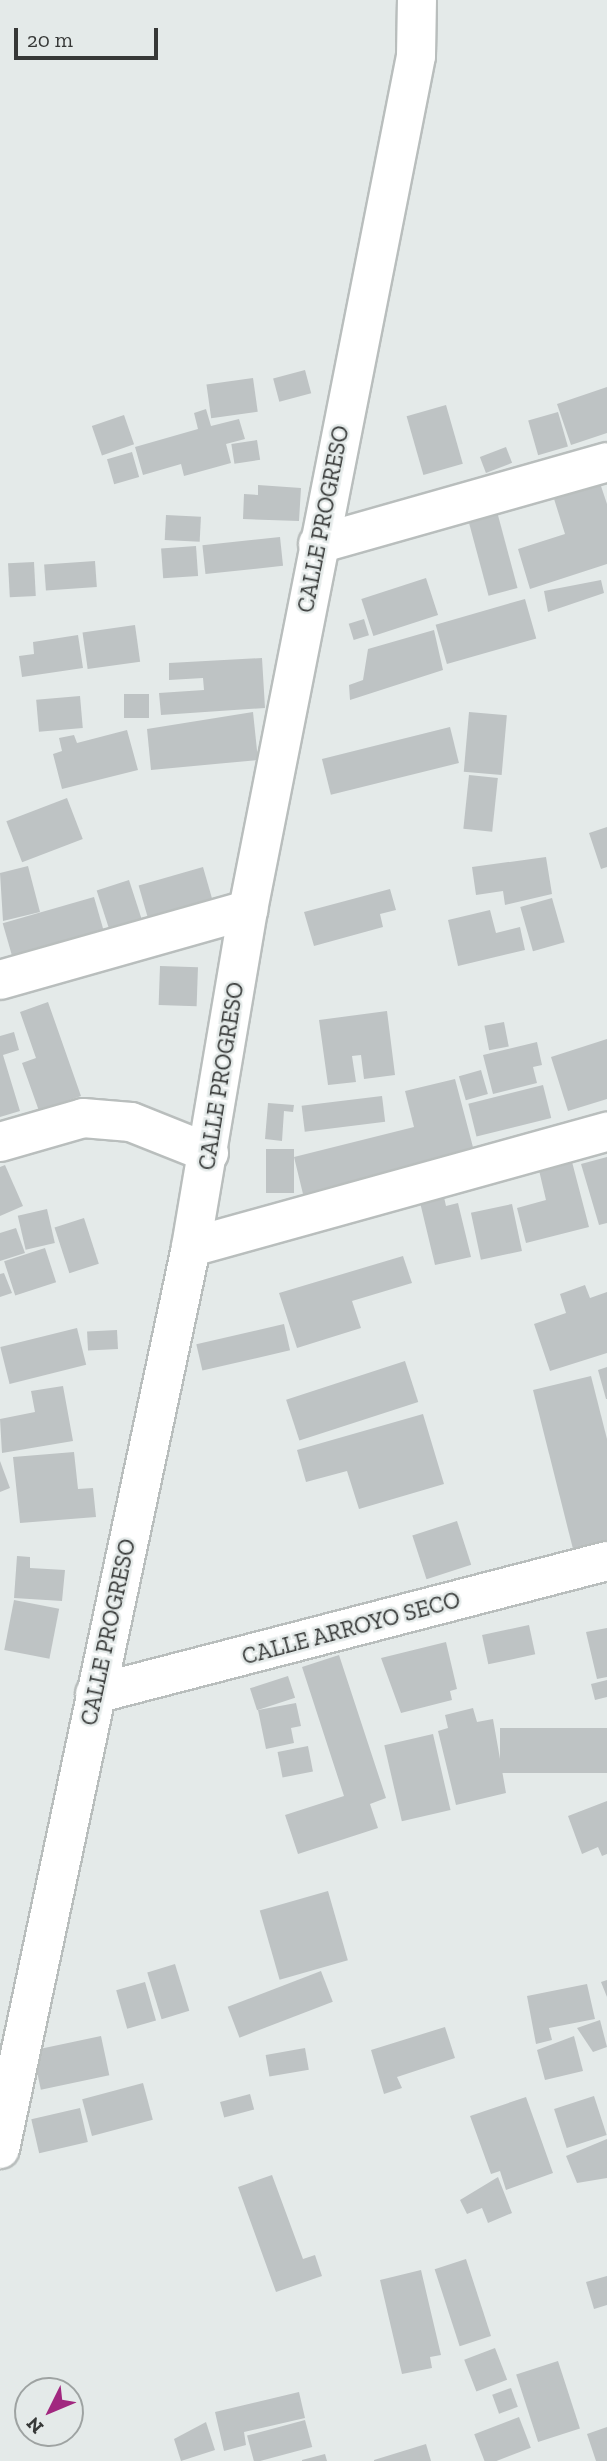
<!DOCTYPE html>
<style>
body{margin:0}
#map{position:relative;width:607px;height:2461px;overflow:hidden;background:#e4eae9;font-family:"Zilla Slab",serif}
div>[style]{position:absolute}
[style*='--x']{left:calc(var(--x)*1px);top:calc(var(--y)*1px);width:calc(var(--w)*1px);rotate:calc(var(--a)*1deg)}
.building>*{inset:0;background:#bec3c4;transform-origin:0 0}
.roads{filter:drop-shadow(2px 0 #b9bebd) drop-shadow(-2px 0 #b9bebd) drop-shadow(0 2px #b9bebd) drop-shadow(0 -2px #b9bebd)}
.minor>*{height:38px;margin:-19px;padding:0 19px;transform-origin:19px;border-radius:19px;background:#fff}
span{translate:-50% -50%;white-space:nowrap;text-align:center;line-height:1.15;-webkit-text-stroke:5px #e4eae9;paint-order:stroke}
.street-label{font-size:23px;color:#363837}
.north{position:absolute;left:14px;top:2377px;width:70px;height:70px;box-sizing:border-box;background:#e4eae9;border:2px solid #9ea3a2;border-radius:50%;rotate:227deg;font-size:19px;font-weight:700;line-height:28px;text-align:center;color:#363837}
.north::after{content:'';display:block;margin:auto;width:24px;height:32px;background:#a1287f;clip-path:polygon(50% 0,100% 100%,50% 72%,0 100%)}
.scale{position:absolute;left:14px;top:28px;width:144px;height:32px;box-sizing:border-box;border:4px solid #363837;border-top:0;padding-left:9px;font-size:21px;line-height:24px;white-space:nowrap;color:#363837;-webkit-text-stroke:5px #e4eae9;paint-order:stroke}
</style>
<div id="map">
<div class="building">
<i style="left:305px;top:370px;width:24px;height:33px;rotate:75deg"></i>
<i style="left:253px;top:378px;width:34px;height:47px;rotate:82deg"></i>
<i style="clip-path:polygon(607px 387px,607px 433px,571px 445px,557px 404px)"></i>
<i style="left:446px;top:405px;width:61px;height:41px;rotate:74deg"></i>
<i style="clip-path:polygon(206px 409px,211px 426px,239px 419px,245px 439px,226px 444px,231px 463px,184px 476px,181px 464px,143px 475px,135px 447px,198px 429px,194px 413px)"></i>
<i style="left:558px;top:412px;width:36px;height:31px;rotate:74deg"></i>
<i style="left:124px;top:415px;width:31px;height:34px;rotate:71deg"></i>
<i style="left:257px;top:440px;width:20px;height:26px;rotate:81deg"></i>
<i style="left:506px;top:447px;width:17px;height:28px;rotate:69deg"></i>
<i style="left:132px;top:452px;width:26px;height:26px;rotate:74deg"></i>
<i style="clip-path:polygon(596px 471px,607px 504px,607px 564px,530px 589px,518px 549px,565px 534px,550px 486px)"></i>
<i style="clip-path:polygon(258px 485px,301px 488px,299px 521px,243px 519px,244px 494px,258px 495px)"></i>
<i style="left:495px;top:504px;width:87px;height:30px;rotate:75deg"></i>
<i style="left:166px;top:515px;width:35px;height:25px;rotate:3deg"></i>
<i style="left:280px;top:537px;width:29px;height:78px;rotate:84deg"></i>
<i style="left:196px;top:546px;width:30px;height:35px;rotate:86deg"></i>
<i style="left:95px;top:561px;width:26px;height:51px;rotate:86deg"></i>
<i style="left:34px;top:562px;width:34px;height:26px;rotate:87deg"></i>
<i style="left:426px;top:578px;width:39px;height:68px;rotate:72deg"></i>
<i style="clip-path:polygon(601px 580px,604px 593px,548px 612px,544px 591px)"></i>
<i style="left:525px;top:599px;width:41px;height:93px;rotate:74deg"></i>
<i style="left:364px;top:619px;width:17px;height:16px;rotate:73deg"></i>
<i style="left:135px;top:625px;width:37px;height:53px;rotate:82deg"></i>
<i style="clip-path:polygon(434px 630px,443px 670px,350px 700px,349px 685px,363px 680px,368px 649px)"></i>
<i style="clip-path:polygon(78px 635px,83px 668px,22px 677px,19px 656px,34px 654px,33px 642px)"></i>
<i style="clip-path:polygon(262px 658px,265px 708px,161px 715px,159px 693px,204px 690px,203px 678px,169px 680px,169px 663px)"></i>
<i style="left:124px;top:694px;width:25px;height:24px"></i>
<i style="left:80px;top:696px;width:32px;height:44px;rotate:85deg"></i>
<i style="clip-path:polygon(253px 712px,258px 760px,151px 770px,147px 729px)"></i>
<i style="left:469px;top:712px;width:38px;height:60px;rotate:5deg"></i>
<i style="left:450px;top:727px;width:37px;height:132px;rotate:76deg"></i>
<i style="clip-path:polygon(127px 730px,138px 770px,62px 789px,53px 754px,62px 751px,59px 738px,74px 735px,77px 743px)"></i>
<i style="left:469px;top:775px;width:29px;height:54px;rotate:6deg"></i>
<i style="left:67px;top:798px;width:44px;height:65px;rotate:69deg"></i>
<i style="clip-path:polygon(607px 827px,607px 867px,601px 869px,589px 833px)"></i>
<i style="clip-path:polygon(546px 857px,552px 894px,505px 905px,503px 891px,476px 895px,472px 867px)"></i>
<i style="clip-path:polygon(28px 866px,40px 912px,3px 921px,0 873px)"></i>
<i style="left:203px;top:867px;width:37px;height:67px;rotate:74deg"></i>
<i style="left:129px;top:880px;width:43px;height:34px;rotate:72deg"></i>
<i style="clip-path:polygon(390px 889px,396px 910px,380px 914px,383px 927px,314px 946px,304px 912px)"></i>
<i style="left:94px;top:897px;width:37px;height:95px;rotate:74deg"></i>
<i style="left:552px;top:898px;width:46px;height:33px;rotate:74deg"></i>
<i style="clip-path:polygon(490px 910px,496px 933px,520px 927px,525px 950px,458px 966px,448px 920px)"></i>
<i style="left:160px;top:966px;width:38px;height:39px;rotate:2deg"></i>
<i style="clip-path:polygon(48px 1002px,81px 1096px,39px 1111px,22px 1063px,36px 1058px,20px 1012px)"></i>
<i style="clip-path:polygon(387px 1011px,395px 1075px,364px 1079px,361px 1055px,352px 1056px,356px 1082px,328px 1085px,319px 1020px)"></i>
<i style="left:504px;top:1022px;width:25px;height:20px;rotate:79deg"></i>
<i style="clip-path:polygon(14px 1032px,19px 1050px,3px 1055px,20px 1111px,0 1117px,0 1036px)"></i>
<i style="clip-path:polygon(607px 1039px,607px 1099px,568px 1111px,551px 1057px)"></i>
<i style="clip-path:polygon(537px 1042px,542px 1065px,533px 1067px,537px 1083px,493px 1094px,483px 1055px)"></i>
<i style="left:481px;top:1070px;width:25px;height:23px;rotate:74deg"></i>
<i style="clip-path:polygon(455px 1079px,474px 1151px,303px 1194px,294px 1157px,414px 1127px,405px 1091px)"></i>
<i style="left:543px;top:1085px;width:34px;height:77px;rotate:76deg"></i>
<i style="left:382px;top:1096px;width:26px;height:81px;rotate:83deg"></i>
<i style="clip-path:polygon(268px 1103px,294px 1105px,293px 1112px,284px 1111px,282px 1141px,265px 1139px)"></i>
<i style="left:266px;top:1149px;width:28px;height:44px"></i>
<i style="clip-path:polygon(607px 1157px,607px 1223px,599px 1225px,581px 1164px)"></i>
<i style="clip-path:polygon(571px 1158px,589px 1227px,526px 1243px,517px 1208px,546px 1200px,538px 1166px)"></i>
<i style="clip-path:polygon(5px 1165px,23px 1206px,0 1216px,0 1167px)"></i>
<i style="clip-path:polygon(442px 1188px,446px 1206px,458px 1203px,471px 1257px,435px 1265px,418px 1194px)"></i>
<i style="left:512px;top:1204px;width:48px;height:42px;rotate:78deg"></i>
<i style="left:47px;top:1209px;width:35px;height:30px;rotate:77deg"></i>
<i style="left:84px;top:1218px;width:48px;height:31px;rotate:72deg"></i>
<i style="clip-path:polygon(16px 1228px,25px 1253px,0 1261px,0 1233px)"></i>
<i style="left:45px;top:1248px;width:36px;height:43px;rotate:72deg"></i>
<i style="clip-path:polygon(403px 1256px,412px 1283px,352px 1301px,361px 1328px,297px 1348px,279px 1293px)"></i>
<i style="clip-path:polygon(4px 1273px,12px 1293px,0 1297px,0 1274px)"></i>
<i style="clip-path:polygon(585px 1285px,590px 1298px,607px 1292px,607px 1353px,550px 1371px,534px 1324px,566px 1313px,560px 1294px)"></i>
<i style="left:284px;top:1324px;width:27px;height:90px;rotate:77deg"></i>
<i style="left:77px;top:1328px;width:38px;height:79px;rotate:76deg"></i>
<i style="left:117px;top:1330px;width:19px;height:30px;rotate:87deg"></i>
<i style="left:405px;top:1361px;width:43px;height:125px;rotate:72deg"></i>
<i style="clip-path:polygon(607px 1367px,607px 1399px,606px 1399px,598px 1370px)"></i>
<i style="clip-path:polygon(591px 1376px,607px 1439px,607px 1540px,573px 1549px,533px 1390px)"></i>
<i style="clip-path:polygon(63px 1386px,73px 1441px,2px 1453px,0 1419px,35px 1412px,31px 1391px)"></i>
<i style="clip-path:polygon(423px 1414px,444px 1484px,359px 1509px,347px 1471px,306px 1482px,297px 1450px)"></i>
<i style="clip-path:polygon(74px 1452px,78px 1489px,93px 1488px,96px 1517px,20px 1523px,13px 1457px)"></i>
<i style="clip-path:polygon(0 1461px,10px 1488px,0 1492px)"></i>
<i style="left:457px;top:1521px;width:46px;height:47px;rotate:72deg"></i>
<i style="clip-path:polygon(17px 1556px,30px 1557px,30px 1568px,65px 1570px,62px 1601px,14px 1598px)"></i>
<i style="left:14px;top:1600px;width:46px;height:51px;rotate:11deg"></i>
<i style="left:529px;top:1625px;width:30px;height:48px;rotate:78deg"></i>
<i style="clip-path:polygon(607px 1628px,607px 1677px,597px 1679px,586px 1632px)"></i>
<i style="clip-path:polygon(446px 1642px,457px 1689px,450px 1691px,452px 1700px,401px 1713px,381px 1658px)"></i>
<i style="clip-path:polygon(339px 1655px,386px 1798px,370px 1804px,378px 1828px,298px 1854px,285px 1815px,344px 1796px,302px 1667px)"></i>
<i style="left:288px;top:1676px;width:23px;height:40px;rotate:72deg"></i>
<i style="clip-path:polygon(607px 1680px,607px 1697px,595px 1700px,591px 1684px)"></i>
<i style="clip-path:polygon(296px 1703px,301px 1726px,291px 1728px,294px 1743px,266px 1749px,258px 1710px)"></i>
<i style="clip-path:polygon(473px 1708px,477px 1722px,493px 1719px,506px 1793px,456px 1805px,438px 1731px,448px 1728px,445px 1715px)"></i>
<i style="left:607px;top:1728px;width:45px;height:107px;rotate:90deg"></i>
<i style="left:433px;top:1734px;width:78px;height:50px;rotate:77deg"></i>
<i style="left:308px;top:1746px;width:26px;height:31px;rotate:79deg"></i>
<i style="clip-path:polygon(607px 1801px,607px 1854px,602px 1856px,598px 1847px,582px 1854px,568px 1816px)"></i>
<i style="left:328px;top:1891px;width:72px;height:71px;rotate:74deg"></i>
<i style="left:175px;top:1964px;width:49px;height:29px;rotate:73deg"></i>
<i style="left:321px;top:1971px;width:33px;height:100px;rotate:69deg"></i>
<i style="clip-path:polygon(607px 1980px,607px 1997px,601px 1982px)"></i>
<i style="left:145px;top:1982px;width:40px;height:30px;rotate:74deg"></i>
<i style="clip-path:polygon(587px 1984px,595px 2019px,549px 2028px,552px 2040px,536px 2044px,527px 1996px)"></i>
<i style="clip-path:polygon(600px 2020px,607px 2047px,593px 2052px,577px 2028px)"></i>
<i style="clip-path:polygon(445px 2027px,455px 2058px,397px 2077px,402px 2088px,384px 2094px,371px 2050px)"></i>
<i style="left:101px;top:2036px;width:40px;height:70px;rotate:78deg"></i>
<i style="clip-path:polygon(574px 2036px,583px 2071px,545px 2080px,537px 2050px)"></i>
<i style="left:305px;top:2048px;width:22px;height:40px;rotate:80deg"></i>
<i style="left:143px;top:2083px;width:38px;height:63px;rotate:75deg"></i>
<i style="left:250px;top:2094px;width:16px;height:31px;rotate:75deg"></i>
<i style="left:594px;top:2096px;width:41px;height:42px;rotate:72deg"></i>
<i style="clip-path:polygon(526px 2097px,553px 2173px,506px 2190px,500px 2171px,491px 2174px,470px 2116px)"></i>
<i style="left:80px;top:2108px;width:35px;height:50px;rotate:77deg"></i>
<i style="clip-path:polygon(607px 2139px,607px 2178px,577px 2183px,566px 2156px)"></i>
<i style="clip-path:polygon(272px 2175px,303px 2259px,315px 2255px,322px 2276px,276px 2292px,238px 2187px)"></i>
<i style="clip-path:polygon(498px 2177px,512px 2213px,488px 2223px,482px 2208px,467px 2214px,460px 2200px)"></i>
<i style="left:466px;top:2259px;width:81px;height:33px;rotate:72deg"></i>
<i style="clip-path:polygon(421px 2270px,441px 2355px,430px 2357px,432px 2368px,402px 2374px,380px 2280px)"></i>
<i style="clip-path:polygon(607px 2276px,607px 2305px,594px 2309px,586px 2282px)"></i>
<i style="left:495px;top:2348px;width:34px;height:33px;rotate:69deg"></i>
<i style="left:558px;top:2361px;width:71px;height:44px;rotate:72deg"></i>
<i style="left:511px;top:2388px;width:20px;height:20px;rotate:70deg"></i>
<i style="clip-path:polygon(299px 2392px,305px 2418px,244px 2432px,246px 2445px,224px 2451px,215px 2412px)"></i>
<i style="left:519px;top:2417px;width:33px;height:48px;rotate:69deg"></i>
<i style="left:305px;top:2420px;width:28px;height:60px;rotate:75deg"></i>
<i style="clip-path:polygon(206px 2422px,215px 2450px,181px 2461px,174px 2439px)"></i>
<i style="clip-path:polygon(607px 2427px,607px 2461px,596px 2461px,587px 2434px)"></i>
<i style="clip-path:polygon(426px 2444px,431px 2461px,374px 2461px,374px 2460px)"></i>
<i style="clip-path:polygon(325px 2454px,327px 2461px,302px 2461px,302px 2460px)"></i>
</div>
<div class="roads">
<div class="minor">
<i style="--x:318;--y:544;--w:300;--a:-15.8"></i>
<i style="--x:0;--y:980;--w:258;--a:-15.8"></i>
<i style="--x:0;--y:1142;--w:86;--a:-16.1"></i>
<i style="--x:83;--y:1118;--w:48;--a:4.8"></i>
<i style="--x:131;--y:1122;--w:84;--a:21.7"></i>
<i style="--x:191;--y:1247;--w:432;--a:-15.5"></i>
<i style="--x:95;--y:1694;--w:529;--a:-14.56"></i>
<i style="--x:0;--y:2149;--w:922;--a:-78.04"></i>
<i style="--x:191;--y:1247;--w:342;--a:-80.4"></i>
<i style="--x:248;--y:910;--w:870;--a:-78.87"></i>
<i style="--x:416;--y:56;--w:56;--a:-89"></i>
</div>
</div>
<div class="street-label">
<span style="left:323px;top:519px;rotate:-79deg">CALLE PROGRESO</span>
<span style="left:221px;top:1076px;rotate:-81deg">CALLE PROGRESO</span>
<span style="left:351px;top:1628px;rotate:-15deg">CALLE ARROYO SECO</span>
<span style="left:108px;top:1632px;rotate:-78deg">CALLE PROGRESO</span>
</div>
<div class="north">N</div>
<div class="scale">20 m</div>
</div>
